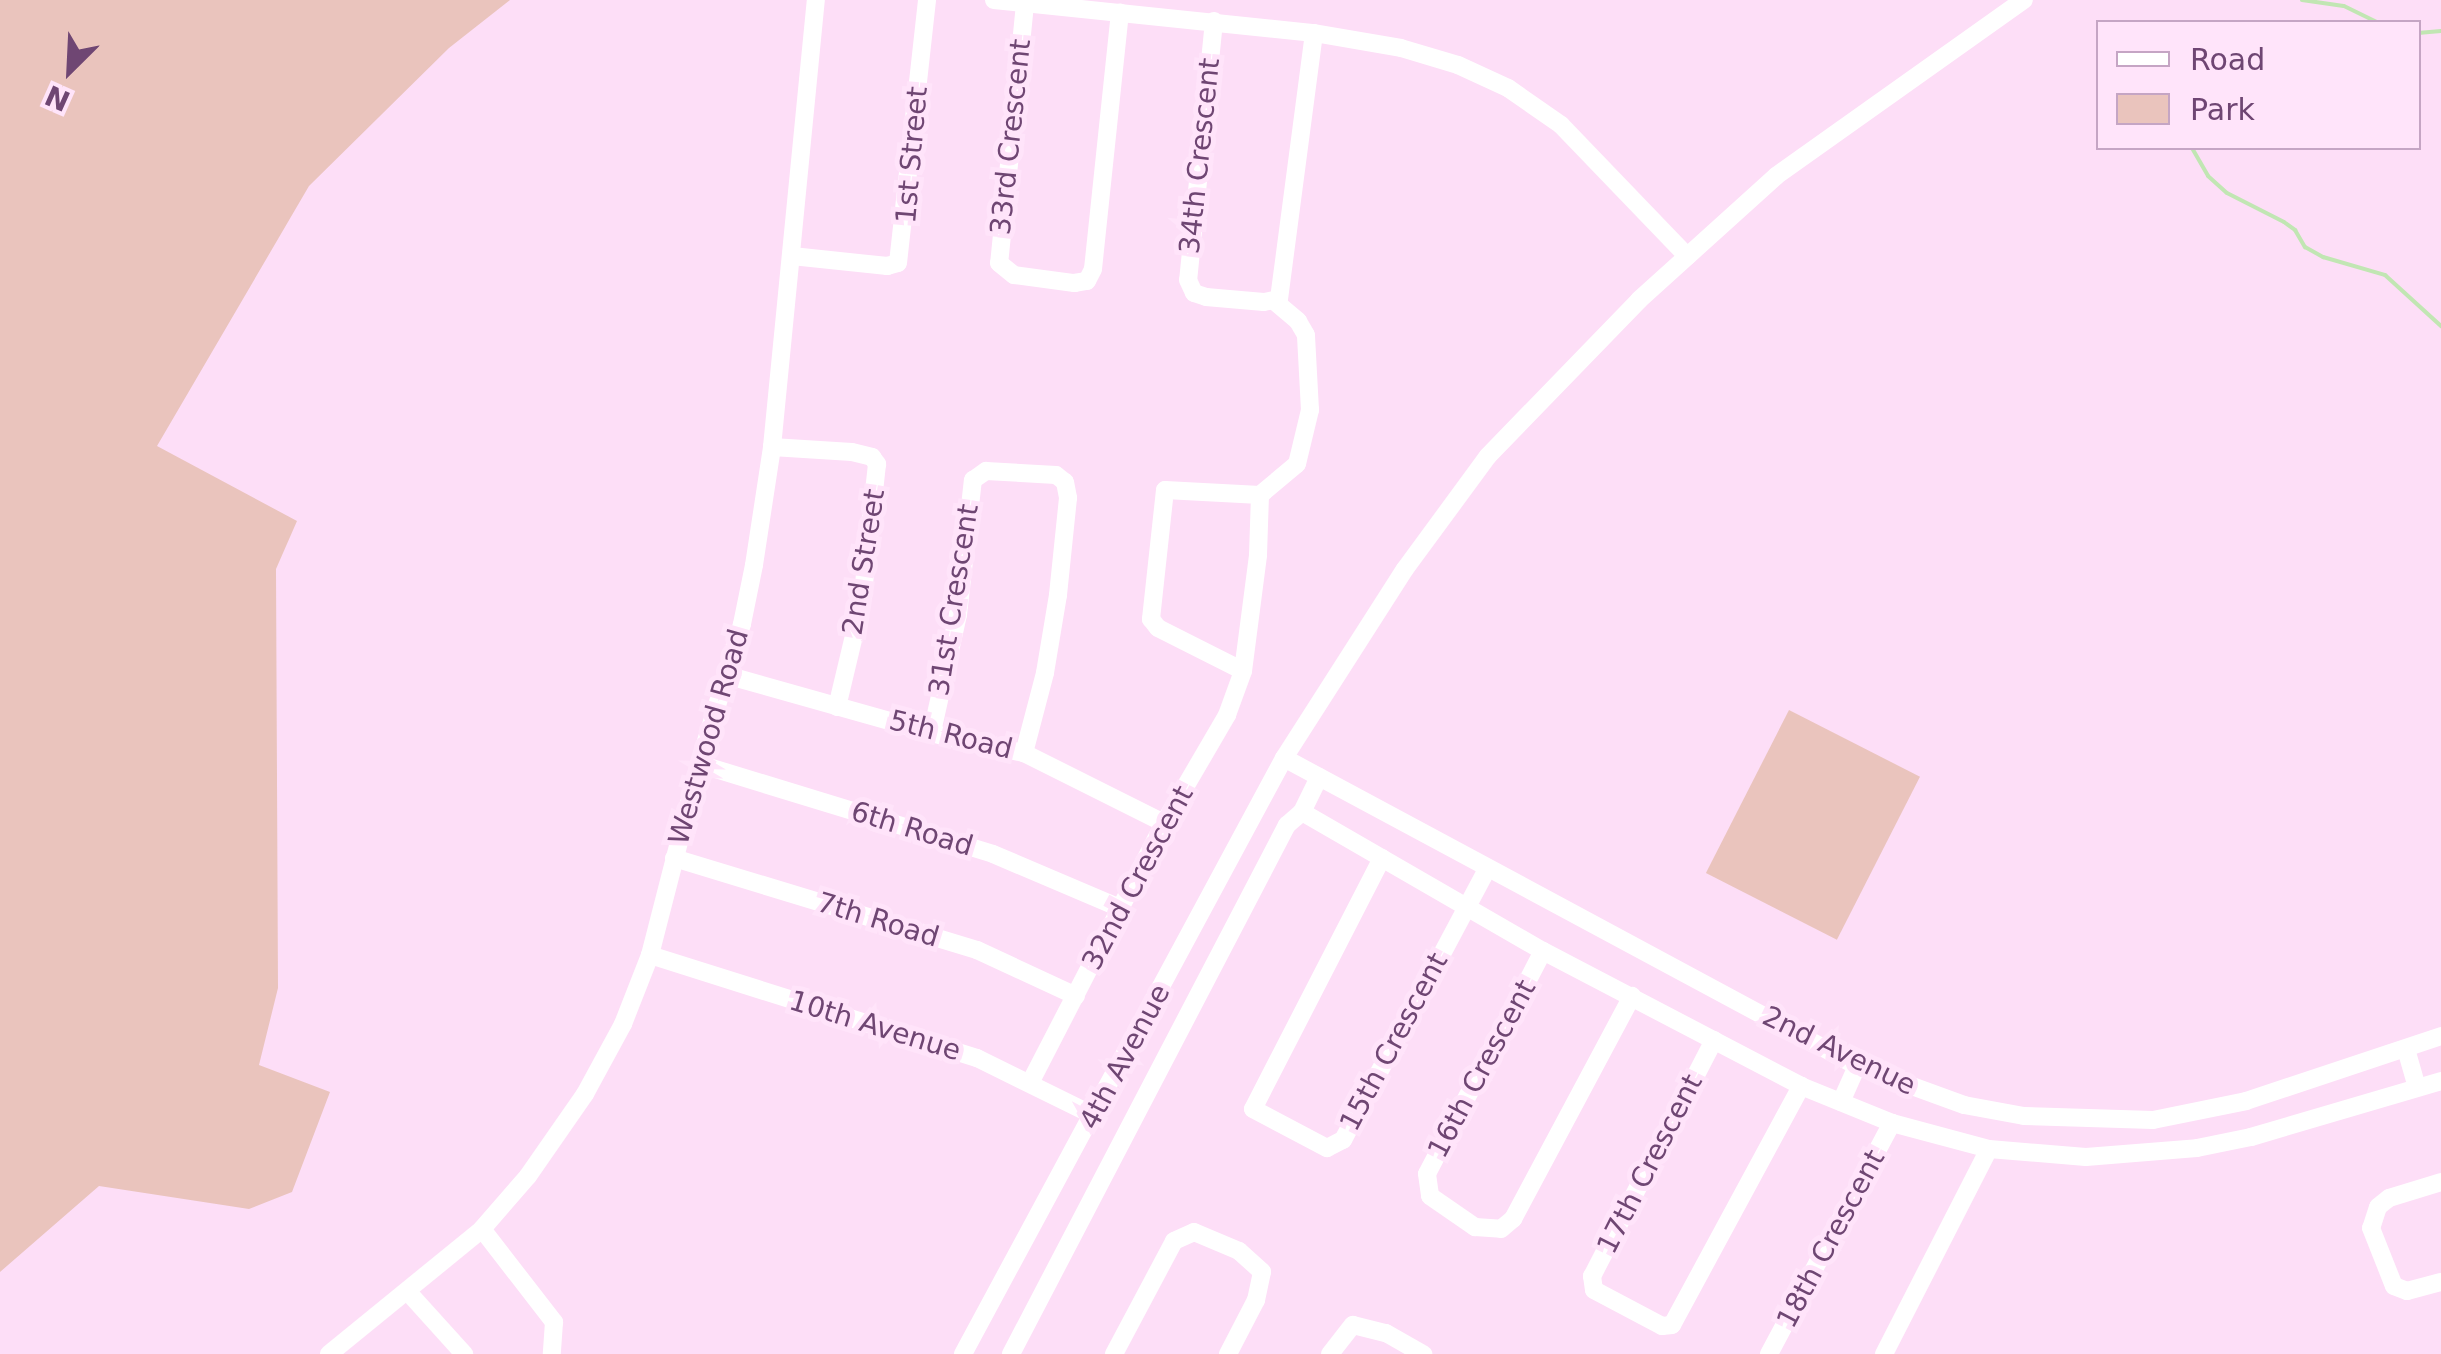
<!DOCTYPE html>
<style>
body{margin:0}
#map{position:relative;width:2441px;height:1354px;overflow:hidden;background:#fddef7;font-family:"DejaVu Sans",sans-serif}
div>[style]{position:absolute}
[style*='--x']{left:calc(var(--x)*1px);top:calc(var(--y)*1px);width:calc(var(--w)*1px);rotate:calc(var(--a)*1deg)}
.green>*{inset:0;background:#eac4bd;transform-origin:0 0}
.stream>*{height:4px;margin:-2px;padding:0 2px;transform-origin:2px;border-radius:2px;background:#c1e6b3}
.minor>*{height:18px;margin:-9px;padding:0 9px;transform-origin:9px;border-radius:9px;background:#fff}
span{translate:-50% -50%;white-space:nowrap;text-align:center;line-height:1.15;-webkit-text-stroke:10px #ffe4fa;paint-order:stroke}
.street-label{font-size:28px;color:#6f4673}
.legend{position:absolute;left:2096px;top:20px;width:325px;height:130px;box-sizing:border-box;background:#ffe4fa;border:2px solid #c5a5c4;margin:0;padding:12px 18px;list-style:none;font-size:30px;color:#6f4673}
.legend li{display:flex;align-items:center;gap:20px;height:50px}
.legend b{width:50px;border:2px solid #c5a5c4}
.north{position:absolute;left:20px;top:20px;width:100px;height:100px;-webkit-text-stroke:8px #ffe4fa;paint-order:stroke;rotate:204deg;font-size:28px;font-weight:700;line-height:40px;text-align:center;color:#6f4673}
.north::after{content:'';display:block;margin:auto;width:35px;height:45px;background:#6f4673;clip-path:polygon(50% 0,100% 100%,50% 72%,0 100%)}
</style>
<div id="map">
<div class="green">
<i style="clip-path:polygon(0 0,510px 0,449px 48px,309px 186px,157px 446px,297px 521px,276px 569px,278px 988px,259px 1065px,330px 1092px,292px 1192px,249px 1209px,99px 1186px,0 1272px)"></i>
<i style="left:1789px;top:710px;width:147px;height:183px;rotate:27deg"></i>
</div>
<div class="stream">
<i style="--x:2302;--y:0;--w:42;--a:8.1"></i>
<i style="--x:2344;--y:6;--w:37;--a:26"></i>
<i style="--x:2418;--y:33;--w:23;--a:-5"></i>
<i style="--x:2192;--y:148;--w:32;--a:60"></i>
<i style="--x:2208;--y:176;--w:25;--a:42"></i>
<i style="--x:2227;--y:193;--w:64;--a:27"></i>
<i style="--x:2284;--y:222;--w:14;--a:36"></i>
<i style="--x:2295;--y:230;--w:20;--a:60"></i>
<i style="--x:2305;--y:247;--w:21;--a:29"></i>
<i style="--x:2323;--y:257;--w:65;--a:16.2"></i>
<i style="--x:2385;--y:275;--w:76;--a:42.3"></i>
</div>
<div class="minor">
<i style="--x:994;--y:0;--w:322;--a:5.9"></i>
<i style="--x:1314;--y:33;--w:88;--a:9.8"></i>
<i style="--x:1401;--y:48;--w:59;--a:16.6"></i>
<i style="--x:1458;--y:65;--w:55;--a:24.7"></i>
<i style="--x:1508;--y:88;--w:65;--a:34.9"></i>
<i style="--x:1561;--y:125;--w:182;--a:46.1"></i>
<i style="--x:1025;--y:4;--w:260;--a:95.7"></i>
<i style="--x:999;--y:263;--w:19;--a:39"></i>
<i style="--x:1014;--y:275;--w:61;--a:7.6"></i>
<i style="--x:1074;--y:283;--w:13;--a:-9"></i>
<i style="--x:1087;--y:281;--w:13;--a:-63"></i>
<i style="--x:1093;--y:269;--w:258;--a:-84"></i>
<i style="--x:1214;--y:21;--w:260;--a:95.7"></i>
<i style="--x:1188;--y:280;--w:14;--a:65"></i>
<i style="--x:1194;--y:293;--w:13;--a:18"></i>
<i style="--x:1206;--y:297;--w:58;--a:4.9"></i>
<i style="--x:1264;--y:302;--w:15;--a:-11"></i>
<i style="--x:1279;--y:299;--w:268;--a:-82.5"></i>
<i style="--x:792;--y:256;--w:96;--a:6"></i>
<i style="--x:887;--y:266;--w:11;--a:-15"></i>
<i style="--x:898;--y:263;--w:265;--a:-83.7"></i>
<i style="--x:772;--y:447;--w:80;--a:3.6"></i>
<i style="--x:852;--y:452;--w:21;--a:14"></i>
<i style="--x:872;--y:457;--w:9;--a:54"></i>
<i style="--x:877;--y:464;--w:139;--a:96.2"></i>
<i style="--x:862;--y:602;--w:108;--a:103.4"></i>
<i style="--x:1260;--y:495;--w:48;--a:-40"></i>
<i style="--x:1297;--y:464;--w:56;--a:-76.5"></i>
<i style="--x:1310;--y:410;--w:75;--a:-93.1"></i>
<i style="--x:1306;--y:335;--w:16;--a:-120"></i>
<i style="--x:1298;--y:321;--w:30;--a:-140"></i>
<i style="--x:726;--y:675;--w:229;--a:15.7"></i>
<i style="--x:946;--y:737;--w:80;--a:11.6"></i>
<i style="--x:1024;--y:753;--w:157;--a:26.6"></i>
<i style="--x:932;--y:732;--w:120;--a:-77.5"></i>
<i style="--x:958;--y:615;--w:136;--a:-83.7"></i>
<i style="--x:973;--y:480;--w:16;--a:-35"></i>
<i style="--x:986;--y:471;--w:70;--a:3.3"></i>
<i style="--x:1056;--y:475;--w:11;--a:38"></i>
<i style="--x:1065;--y:482;--w:16;--a:79"></i>
<i style="--x:1068;--y:498;--w:98;--a:95.9"></i>
<i style="--x:1058;--y:595;--w:79;--a:99.5"></i>
<i style="--x:1045;--y:673;--w:83;--a:104.7"></i>
<i style="--x:1284;--y:758;--w:651;--a:28.26"></i>
<i style="--x:1857;--y:1066;--w:114;--a:20"></i>
<i style="--x:1964;--y:1105;--w:61;--a:10.4"></i>
<i style="--x:2024;--y:1116;--w:129;--a:1.8"></i>
<i style="--x:2153;--y:1120;--w:95;--a:-11.5"></i>
<i style="--x:2246;--y:1101;--w:206;--a:-18.4"></i>
<i style="--x:699;--y:764;--w:307;--a:17"></i>
<i style="--x:993;--y:854;--w:138;--a:23"></i>
<i style="--x:1302;--y:812;--w:39;--a:-64"></i>
<i style="--x:674;--y:858;--w:317;--a:16.9"></i>
<i style="--x:977;--y:950;--w:109;--a:24.9"></i>
<i style="--x:1382;--y:858;--w:282;--a:117.2"></i>
<i style="--x:1253;--y:1109;--w:84;--a:27.8"></i>
<i style="--x:1327;--y:1148;--w:18;--a:-27"></i>
<i style="--x:1343;--y:1140;--w:307;--a:-62"></i>
<i style="--x:1543;--y:951;--w:251;--a:117.5"></i>
<i style="--x:1427;--y:1174;--w:22;--a:82"></i>
<i style="--x:1430;--y:1196;--w:55;--a:34.6"></i>
<i style="--x:1475;--y:1227;--w:26;--a:4"></i>
<i style="--x:1501;--y:1229;--w:16;--a:-40"></i>
<i style="--x:1513;--y:1219;--w:253;--a:-61.9"></i>
<i style="--x:650;--y:955;--w:343;--a:17.5"></i>
<i style="--x:977;--y:1058;--w:129;--a:26.2"></i>
<i style="--x:1714;--y:1040;--w:266;--a:117.3"></i>
<i style="--x:1592;--y:1276;--w:14;--a:82"></i>
<i style="--x:1594;--y:1290;--w:77;--a:27.9"></i>
<i style="--x:1662;--y:1326;--w:10;--a:-6"></i>
<i style="--x:1672;--y:1325;--w:272;--a:-61.6"></i>
<i style="--x:2406;--y:1049;--w:40;--a:74"></i>
<i style="--x:1030;--y:1083;--w:292;--a:-62.7"></i>
<i style="--x:1164;--y:823;--w:125;--a:-59.7"></i>
<i style="--x:1227;--y:715;--w:47;--a:-70"></i>
<i style="--x:1243;--y:671;--w:117;--a:-82.6"></i>
<i style="--x:1258;--y:555;--w:60;--a:-88.1"></i>
<i style="--x:1260;--y:495;--w:95;--a:-177"></i>
<i style="--x:1165;--y:490;--w:130;--a:96.2"></i>
<i style="--x:1151;--y:619;--w:11;--a:52"></i>
<i style="--x:1158;--y:628;--w:95;--a:26.8"></i>
<i style="--x:1841;--y:1102;--w:39;--a:-66"></i>
<i style="--x:2441;--y:1182;--w:54;--a:162.9"></i>
<i style="--x:2389;--y:1198;--w:14;--a:141"></i>
<i style="--x:2378;--y:1207;--w:22;--a:108"></i>
<i style="--x:2371;--y:1228;--w:62;--a:68.4"></i>
<i style="--x:2394;--y:1286;--w:14;--a:21"></i>
<i style="--x:2407;--y:1291;--w:35;--a:-15"></i>
<i style="--x:482;--y:1229;--w:118;--a:52.3"></i>
<i style="--x:554;--y:1322;--w:32;--a:94"></i>
<i style="--x:408;--y:1292;--w:84;--a:47.9"></i>
<i style="--x:329;--y:1354;--w:198;--a:-39.2"></i>
<i style="--x:482;--y:1229;--w:70;--a:-49"></i>
<i style="--x:528;--y:1176;--w:100;--a:-55.2"></i>
<i style="--x:585;--y:1094;--w:80;--a:-61.5"></i>
<i style="--x:623;--y:1024;--w:74;--a:-68.6"></i>
<i style="--x:650;--y:955;--w:197;--a:-75.6"></i>
<i style="--x:699;--y:764;--w:146;--a:-72.9"></i>
<i style="--x:742;--y:624;--w:60;--a:-78.5"></i>
<i style="--x:754;--y:565;--w:119;--a:-81.3"></i>
<i style="--x:772;--y:447;--w:449;--a:-84.4"></i>
<i style="--x:963;--y:1354;--w:677;--a:-61.69"></i>
<i style="--x:1284;--y:758;--w:224;--a:-57.4"></i>
<i style="--x:1405;--y:569;--w:140;--a:-53.7"></i>
<i style="--x:1488;--y:456;--w:217;--a:-45.9"></i>
<i style="--x:1639;--y:300;--w:185;--a:-42.1"></i>
<i style="--x:1776;--y:176;--w:304;--a:-35.4"></i>
<i style="--x:1011;--y:1354;--w:597;--a:-62.45"></i>
<i style="--x:1287;--y:825;--w:20;--a:-41"></i>
<i style="--x:1302;--y:812;--w:278;--a:30"></i>
<i style="--x:1543;--y:951;--w:291;--a:27.6"></i>
<i style="--x:1801;--y:1086;--w:98;--a:22.1"></i>
<i style="--x:1892;--y:1123;--w:100;--a:15"></i>
<i style="--x:1989;--y:1149;--w:97;--a:4.7"></i>
<i style="--x:2086;--y:1157;--w:111;--a:-4.6"></i>
<i style="--x:2197;--y:1148;--w:55;--a:-11.5"></i>
<i style="--x:2251;--y:1137;--w:198;--a:-16.4"></i>
<i style="--x:1114;--y:1354;--w:128;--a:-62"></i>
<i style="--x:1174;--y:1241;--w:22;--a:-24"></i>
<i style="--x:1194;--y:1232;--w:49;--a:22.9"></i>
<i style="--x:1239;--y:1251;--w:31;--a:42"></i>
<i style="--x:1262;--y:1272;--w:29;--a:102"></i>
<i style="--x:1256;--y:1300;--w:61;--a:117.4"></i>
<i style="--x:1330;--y:1354;--w:37;--a:-52"></i>
<i style="--x:1353;--y:1325;--w:34;--a:14"></i>
<i style="--x:1386;--y:1333;--w:43;--a:29.6"></i>
<i style="--x:1769;--y:1354;--w:262;--a:-62"></i>
<i style="--x:1884;--y:1354;--w:230;--a:-62.9"></i>
</div>
<div class="street-label">
<span style="left:1011px;top:137px;rotate:-84deg">33rd Crescent</span>
<span style="left:912px;top:155px;rotate:-85deg">1st Street</span>
<span style="left:1200px;top:156px;rotate:-84deg">34th Crescent</span>
<span style="left:864px;top:562px;rotate:-81deg">2nd Street</span>
<span style="left:954px;top:600px;rotate:-81deg">31st Crescent</span>
<span style="left:951px;top:735px;rotate:14deg">5th Road</span>
<span style="left:709px;top:737px;rotate:-74deg">Westwood Road</span>
<span style="left:912px;top:829px;rotate:17deg">6th Road</span>
<span style="left:1138px;top:878px;rotate:-62deg">32nd Crescent</span>
<span style="left:878px;top:920px;rotate:17deg">7th Road</span>
<span style="left:875px;top:1026px;rotate:17deg">10th Avenue</span>
<span style="left:1394px;top:1042px;rotate:-62deg">15th Crescent</span>
<span style="left:1839px;top:1051px;rotate:26deg">2nd Avenue</span>
<span style="left:1125px;top:1057px;rotate:-62deg">4th Avenue</span>
<span style="left:1482px;top:1069px;rotate:-62deg">16th Crescent</span>
<span style="left:1650px;top:1164px;rotate:-63deg">17th Crescent</span>
<span style="left:1831px;top:1239px;rotate:-62deg">18th Crescent</span>
</div>
<ul class="legend">
<li><b style="height:12px;background:#fff"></b>Road</li>
<li><b style="height:28px;background:#eac4bd"></b>Park</li>
</ul>
<div class="north">N</div>
</div>
